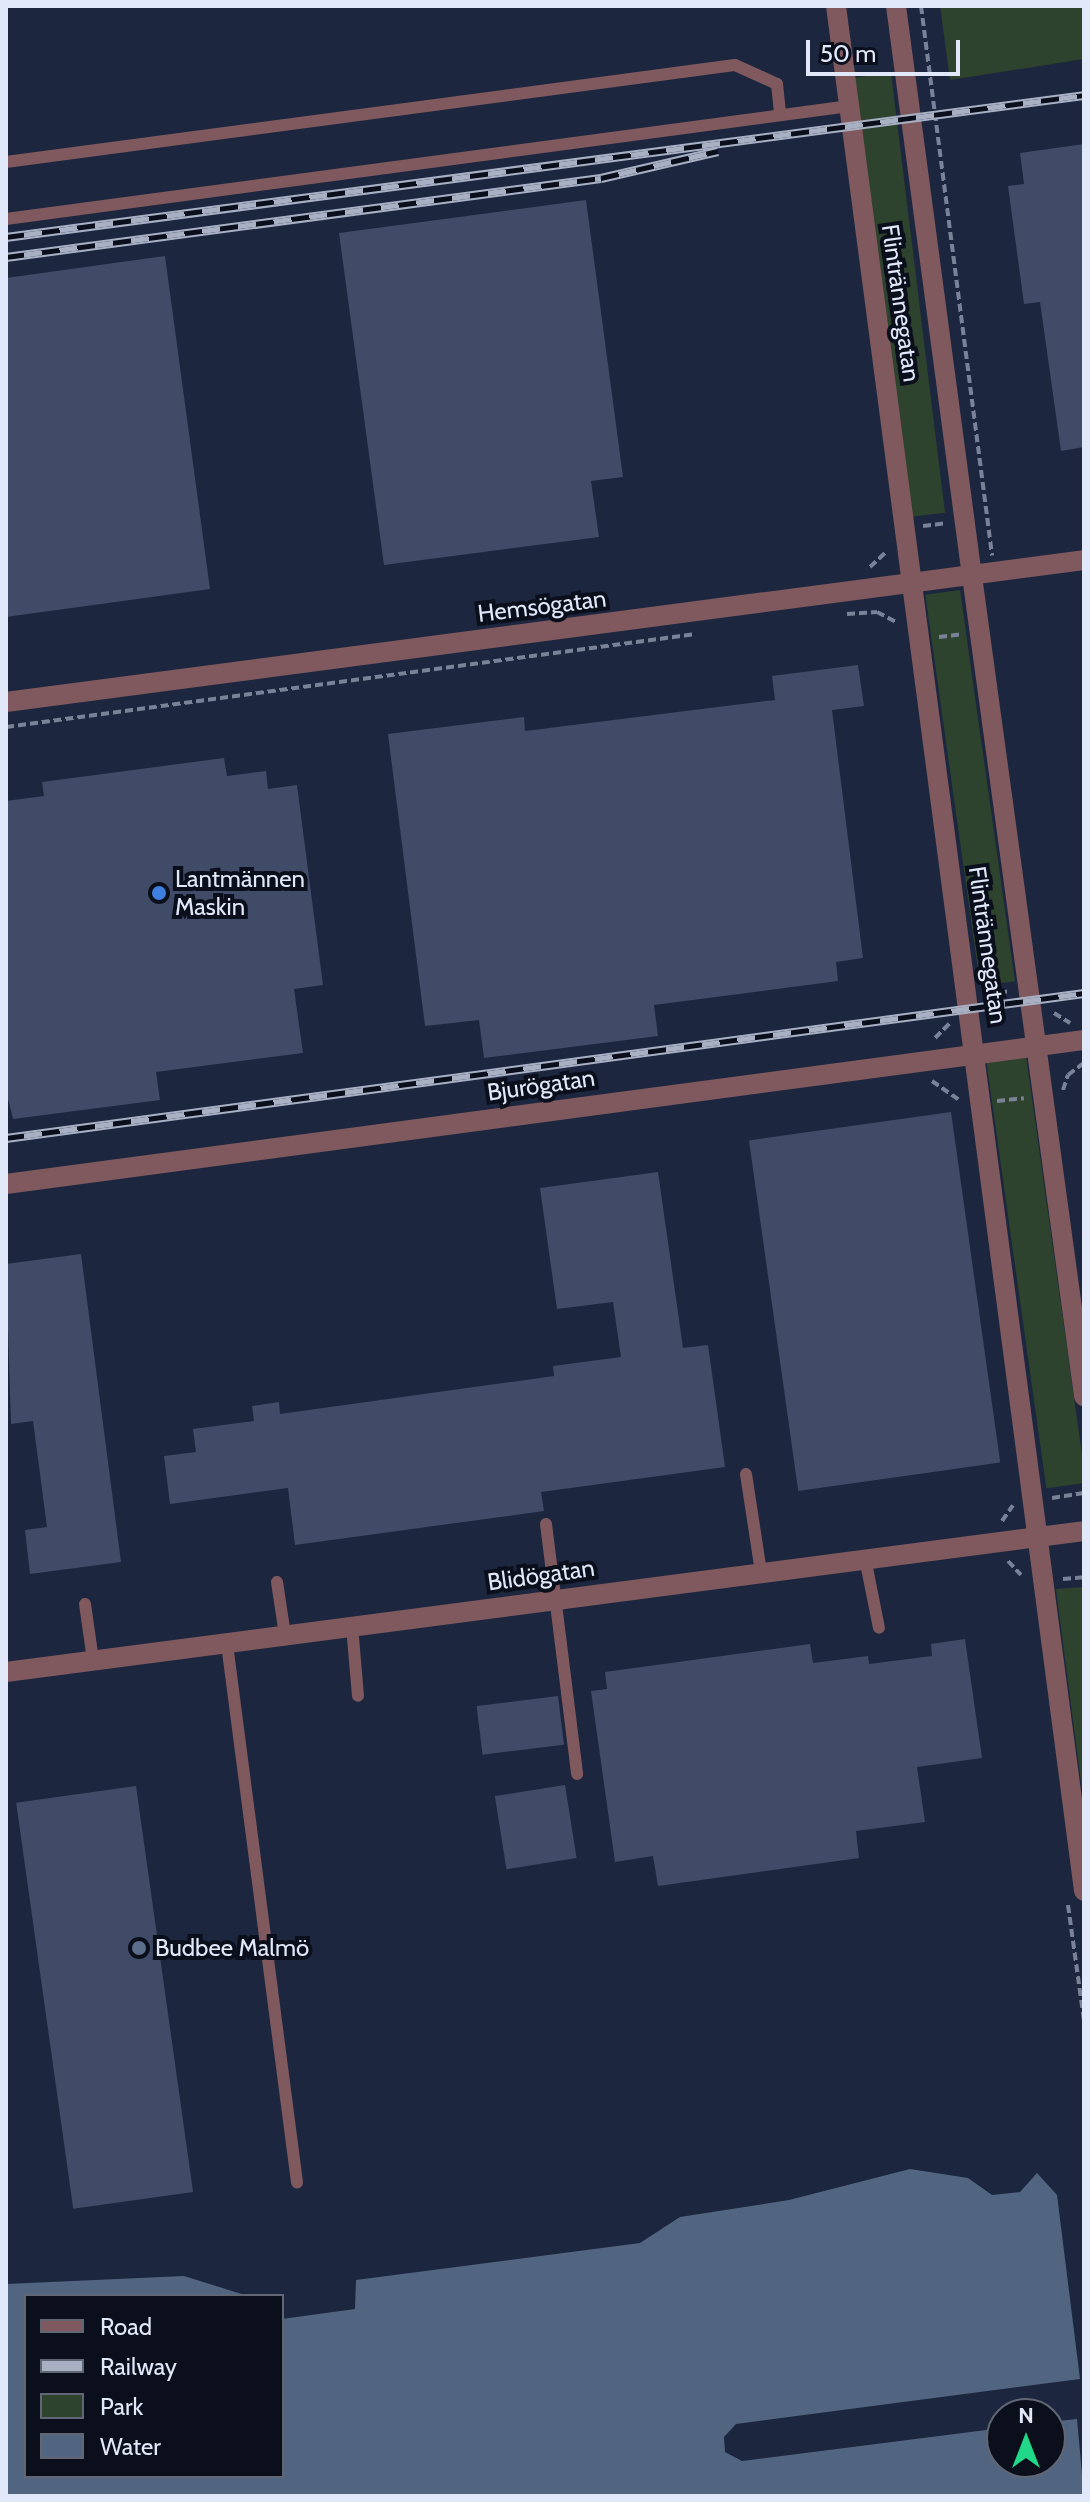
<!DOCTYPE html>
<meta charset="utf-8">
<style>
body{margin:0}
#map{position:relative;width:1090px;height:2502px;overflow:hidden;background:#1c263f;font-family:Cabin,sans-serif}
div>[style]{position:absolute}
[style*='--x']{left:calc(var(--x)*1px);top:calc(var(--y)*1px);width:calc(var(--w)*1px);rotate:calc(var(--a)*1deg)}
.green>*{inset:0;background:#2e432e;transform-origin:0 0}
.water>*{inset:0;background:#526580}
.building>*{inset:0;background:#404b67;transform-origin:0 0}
.path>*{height:4px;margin-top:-2px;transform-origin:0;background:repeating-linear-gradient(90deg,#798297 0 8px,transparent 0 12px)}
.service>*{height:12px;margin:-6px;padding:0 6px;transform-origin:6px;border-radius:6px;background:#7f595d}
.minor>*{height:20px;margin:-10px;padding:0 10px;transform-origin:10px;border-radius:10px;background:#7f595d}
.tertiary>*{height:20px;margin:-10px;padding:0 10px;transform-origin:10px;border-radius:10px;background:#7f595d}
.rail>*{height:9px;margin-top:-4.5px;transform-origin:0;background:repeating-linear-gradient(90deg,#0b0f1b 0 18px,#a8b0c4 0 36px);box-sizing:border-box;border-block:2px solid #a8b0c4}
.dots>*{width:22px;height:22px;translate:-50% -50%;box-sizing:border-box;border:4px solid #0b0f1b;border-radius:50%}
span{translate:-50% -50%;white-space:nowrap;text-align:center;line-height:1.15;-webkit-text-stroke:8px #0b0f1b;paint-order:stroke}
.street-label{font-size:24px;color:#e1e8fa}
.poi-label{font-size:24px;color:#e1e8fa}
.left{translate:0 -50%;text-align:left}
.frame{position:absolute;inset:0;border:8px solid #e1e8fa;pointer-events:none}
.legend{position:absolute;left:24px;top:2294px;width:260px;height:184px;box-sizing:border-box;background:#0b0f1b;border:2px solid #616674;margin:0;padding:10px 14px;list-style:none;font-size:24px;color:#e1e8fa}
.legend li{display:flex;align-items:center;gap:16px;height:40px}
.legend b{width:40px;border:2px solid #616674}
.north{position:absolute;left:986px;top:2398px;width:80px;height:80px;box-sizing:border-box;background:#0b0f1b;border:2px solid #616674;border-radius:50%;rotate:0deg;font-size:22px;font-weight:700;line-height:32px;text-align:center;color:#e1e8fa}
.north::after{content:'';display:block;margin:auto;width:28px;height:36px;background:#20d887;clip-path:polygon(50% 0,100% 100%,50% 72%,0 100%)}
.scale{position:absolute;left:806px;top:40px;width:154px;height:36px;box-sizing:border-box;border:4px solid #e1e8fa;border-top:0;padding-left:10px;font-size:24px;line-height:28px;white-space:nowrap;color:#e1e8fa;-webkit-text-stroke:6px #0b0f1b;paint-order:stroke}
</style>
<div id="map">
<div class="green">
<i style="clip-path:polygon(940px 6px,1084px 6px,1084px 59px,950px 80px)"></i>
<i style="left:891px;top:73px;width:443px;height:36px;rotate:83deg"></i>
<i style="left:960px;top:590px;width:395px;height:35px;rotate:82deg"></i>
<i style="left:1026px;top:1056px;width:431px;height:40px;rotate:82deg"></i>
<i style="clip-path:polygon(1084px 1587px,1084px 1805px,1056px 1589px)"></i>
</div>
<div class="water">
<i style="clip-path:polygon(910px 2169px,968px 2178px,992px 2195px,1020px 2192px,1037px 2173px,1057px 2195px,1080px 2379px,736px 2424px,724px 2437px,725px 2452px,742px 2461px,1002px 2428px,1002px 2462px,1050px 2462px,1050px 2422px,1077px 2419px,1084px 2496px,6px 2496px,6px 2284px,184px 2276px,248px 2296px,26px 2296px,26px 2476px,282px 2476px,282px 2319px,355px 2309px,356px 2280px,640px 2243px,680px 2217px,789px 2200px)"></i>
</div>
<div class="building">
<i style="clip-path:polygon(1084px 144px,1084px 447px,1061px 451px,1040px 302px,1024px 304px,1008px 186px,1024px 184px,1020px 153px)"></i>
<i style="clip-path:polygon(586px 200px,623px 477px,591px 481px,599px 537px,384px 565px,339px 233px)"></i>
<i style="clip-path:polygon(165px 256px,210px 589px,6px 617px,6px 278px)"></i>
<i style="clip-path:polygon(858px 665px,864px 706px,832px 710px,863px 958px,836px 962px,838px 981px,654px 1005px,658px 1036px,484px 1058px,479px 1020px,425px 1026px,388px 734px,524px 717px,525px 731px,775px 700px,772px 676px)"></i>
<i style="clip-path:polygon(224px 758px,227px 776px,266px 771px,268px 789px,297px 785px,323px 985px,294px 989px,303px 1053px,156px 1072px,160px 1100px,13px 1119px,6px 1091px,6px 801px,44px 796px,42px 782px)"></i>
<i style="left:951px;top:1112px;width:354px;height:204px;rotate:82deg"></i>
<i style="clip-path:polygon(658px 1172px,683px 1348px,708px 1345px,725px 1467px,541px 1492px,544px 1511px,295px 1545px,288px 1488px,170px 1504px,164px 1456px,196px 1452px,193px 1429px,254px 1421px,252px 1406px,279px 1402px,280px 1414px,554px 1376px,553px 1366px,621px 1357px,613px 1302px,557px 1309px,540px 1188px)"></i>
<i style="clip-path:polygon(81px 1254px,121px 1562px,30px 1574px,25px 1530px,47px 1527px,33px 1421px,11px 1424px,6px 1264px)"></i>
<i style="clip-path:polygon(965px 1639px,982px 1758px,917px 1767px,925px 1822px,856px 1831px,859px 1858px,658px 1886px,653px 1856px,615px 1862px,591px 1691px,607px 1689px,605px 1672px,810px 1644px,813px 1663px,868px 1656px,869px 1664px,932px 1656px,931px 1644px)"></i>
<i style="left:558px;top:1696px;width:49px;height:82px;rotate:83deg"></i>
<i style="left:565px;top:1785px;width:74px;height:71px;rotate:81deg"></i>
<i style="left:136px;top:1786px;width:410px;height:121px;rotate:82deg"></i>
</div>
<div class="path">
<i style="--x:921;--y:6;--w:554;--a:82.63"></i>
<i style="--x:923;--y:526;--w:23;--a:-7"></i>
<i style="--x:870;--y:567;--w:23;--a:-43"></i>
<i style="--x:847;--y:614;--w:30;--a:-4"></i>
<i style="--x:877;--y:612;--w:21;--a:28"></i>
<i style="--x:939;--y:637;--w:23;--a:-7"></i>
<i style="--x:6;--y:727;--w:696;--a:-7.68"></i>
<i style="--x:987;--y:994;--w:23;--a:-7"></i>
<i style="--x:1054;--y:1013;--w:19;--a:32"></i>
<i style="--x:935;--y:1038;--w:23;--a:-45"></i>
<i style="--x:932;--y:1081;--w:33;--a:35"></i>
<i style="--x:1063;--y:1090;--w:16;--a:-72"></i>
<i style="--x:1068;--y:1075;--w:20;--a:-37"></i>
<i style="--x:997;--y:1101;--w:27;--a:-6"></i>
<i style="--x:1052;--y:1498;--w:32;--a:-9"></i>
<i style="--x:1002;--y:1521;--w:19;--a:-55"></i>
<i style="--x:1008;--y:1561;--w:19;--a:47"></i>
<i style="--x:1063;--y:1579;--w:21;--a:-5"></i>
<i style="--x:1068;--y:1905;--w:117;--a:82.1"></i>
</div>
<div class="service">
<i style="--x:6;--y:162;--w:735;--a:-7.58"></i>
<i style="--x:735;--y:65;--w:46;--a:24.3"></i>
<i style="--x:777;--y:84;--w:31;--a:84"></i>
<i style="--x:6;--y:219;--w:851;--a:-7.63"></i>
<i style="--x:746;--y:1474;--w:99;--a:81.3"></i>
<i style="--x:546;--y:1524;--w:252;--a:82.9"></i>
<i style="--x:865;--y:1558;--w:71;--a:78.7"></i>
<i style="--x:277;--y:1582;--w:54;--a:81.4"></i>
<i style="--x:85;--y:1604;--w:57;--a:81.9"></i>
<i style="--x:352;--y:1626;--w:70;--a:85.1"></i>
<i style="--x:227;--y:1644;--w:543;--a:82.59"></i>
</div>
<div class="minor">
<i style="--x:836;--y:6;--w:583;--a:82.51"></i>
<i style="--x:896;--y:6;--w:575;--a:82.41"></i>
<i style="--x:6;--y:1184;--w:1088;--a:-7.61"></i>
<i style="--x:6;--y:1672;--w:1087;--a:-7.45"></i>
</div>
<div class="tertiary">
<i style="--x:972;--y:576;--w:828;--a:82.22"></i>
<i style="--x:912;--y:584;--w:1318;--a:82.5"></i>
<i style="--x:6;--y:702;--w:1087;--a:-7.5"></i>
</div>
<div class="rail">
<i style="--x:6;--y:237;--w:1087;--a:-7.5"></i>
<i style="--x:6;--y:257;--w:600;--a:-7.56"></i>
<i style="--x:601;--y:178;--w:120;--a:-13"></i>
<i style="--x:6;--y:1138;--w:1088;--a:-7.66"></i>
</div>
<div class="dots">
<i style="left:159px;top:893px;background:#3f7fe0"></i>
<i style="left:139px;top:1948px;background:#5c6f8a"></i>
</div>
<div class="street-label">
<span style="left:901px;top:303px;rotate:82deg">Flintrännegatan</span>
<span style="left:542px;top:606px;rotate:-7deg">Hemsögatan</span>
<span style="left:988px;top:945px;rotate:82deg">Flintrännegatan</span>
<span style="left:541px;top:1085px;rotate:-8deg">Bjurögatan</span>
<span style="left:541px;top:1575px;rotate:-8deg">Blidögatan</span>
</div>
<div class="poi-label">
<span class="left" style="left:175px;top:893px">Lantmännen<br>Maskin</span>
<span class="left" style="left:155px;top:1948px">Budbee Malmö</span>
</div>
<div class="frame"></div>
<ul class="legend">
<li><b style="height:10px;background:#7f595d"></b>Road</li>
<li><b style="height:10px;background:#a8b0c4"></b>Railway</li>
<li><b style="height:22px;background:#2e432e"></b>Park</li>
<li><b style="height:22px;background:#526580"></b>Water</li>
</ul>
<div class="north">N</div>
<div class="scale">50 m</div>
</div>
